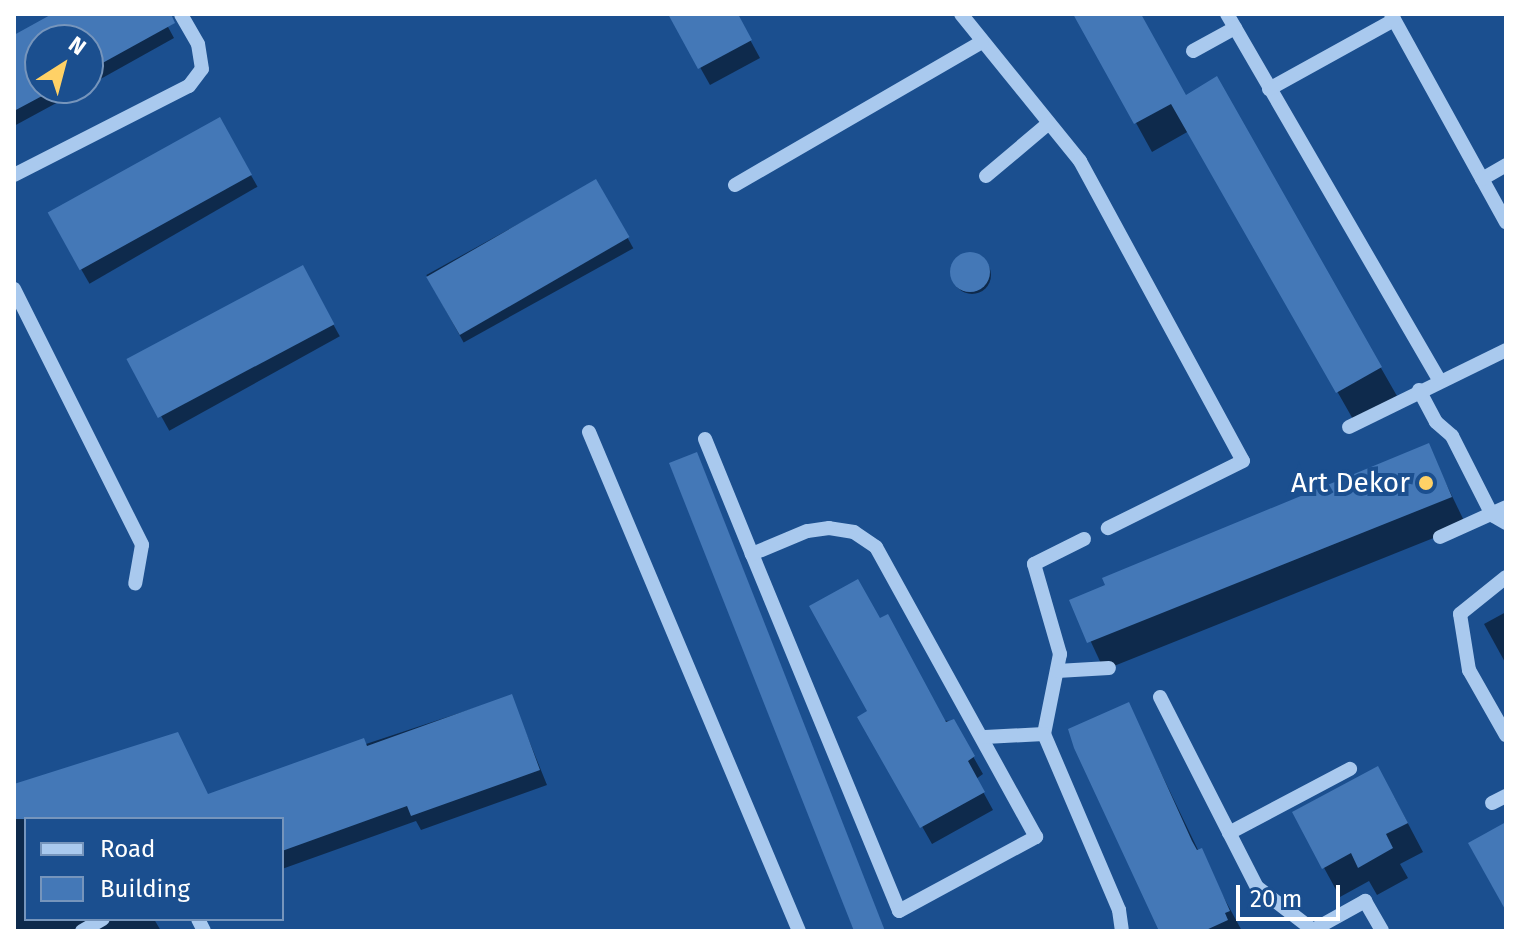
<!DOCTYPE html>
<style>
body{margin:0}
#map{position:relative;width:1520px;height:945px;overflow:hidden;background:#1b4f8f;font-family:"Fira Sans",sans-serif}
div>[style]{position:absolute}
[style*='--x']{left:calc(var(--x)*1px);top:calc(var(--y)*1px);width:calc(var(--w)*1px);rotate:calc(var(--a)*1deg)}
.shadow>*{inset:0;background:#0007;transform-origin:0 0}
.round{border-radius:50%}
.building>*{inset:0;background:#4478b7;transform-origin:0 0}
.minor>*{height:14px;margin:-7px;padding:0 7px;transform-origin:7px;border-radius:7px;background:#a9c9ee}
.dots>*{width:22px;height:22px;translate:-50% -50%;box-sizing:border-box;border:4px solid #1b4f8f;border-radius:50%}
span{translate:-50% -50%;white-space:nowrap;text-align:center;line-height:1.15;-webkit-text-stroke:8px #1b4f8f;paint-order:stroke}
.poi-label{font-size:28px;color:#fff}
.right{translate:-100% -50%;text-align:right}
.frame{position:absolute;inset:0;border:16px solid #fff;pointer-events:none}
.legend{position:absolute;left:24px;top:817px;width:260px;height:104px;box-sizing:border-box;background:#1b4f8f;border:2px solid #7695bc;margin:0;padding:10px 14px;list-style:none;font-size:24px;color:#fff}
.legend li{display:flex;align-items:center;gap:16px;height:40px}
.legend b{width:40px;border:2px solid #7695bc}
.north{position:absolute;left:24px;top:24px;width:80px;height:80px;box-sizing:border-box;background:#1b4f8f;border:2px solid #7695bc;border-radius:50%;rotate:36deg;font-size:22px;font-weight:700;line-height:32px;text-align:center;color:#fff}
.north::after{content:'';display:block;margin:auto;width:28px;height:36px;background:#ffd166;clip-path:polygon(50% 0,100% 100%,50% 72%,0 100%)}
.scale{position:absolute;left:1236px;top:885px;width:104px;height:36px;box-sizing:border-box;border:4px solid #fff;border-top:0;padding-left:10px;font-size:24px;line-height:28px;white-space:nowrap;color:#fff;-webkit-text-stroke:6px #1b4f8f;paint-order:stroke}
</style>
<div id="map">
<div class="shadow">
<i style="clip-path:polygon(56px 14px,161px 14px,174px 38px,88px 86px,88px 40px,40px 40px,40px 88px,84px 88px,14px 126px,14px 37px)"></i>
<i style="clip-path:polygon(670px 14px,736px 14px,760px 58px,710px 85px)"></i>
<i style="clip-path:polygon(1076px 14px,1140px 14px,1186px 97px,1216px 79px,1397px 396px,1354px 421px,1189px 131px,1152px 152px)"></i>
<i style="left:219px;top:120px;width:77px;height:194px;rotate:60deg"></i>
<i style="left:596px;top:181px;width:77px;height:194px;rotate:61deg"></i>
<i class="round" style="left:953px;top:256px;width:38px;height:38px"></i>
<i style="left:302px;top:268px;width:78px;height:195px;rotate:61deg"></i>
<i style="clip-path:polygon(1428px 446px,1466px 525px,1104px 670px,1072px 601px)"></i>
<i style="clip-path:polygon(1506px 612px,1506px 664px,1484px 624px)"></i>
<i style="clip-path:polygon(511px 696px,547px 785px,421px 830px,416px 821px,282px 869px,282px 819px,26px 819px,26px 919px,154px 919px,161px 931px,14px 931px,14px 786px,209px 796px)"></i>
<i style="clip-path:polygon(1128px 704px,1199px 852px,1242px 931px,1161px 931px)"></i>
<i style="clip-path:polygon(860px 717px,953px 721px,983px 774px,976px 779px,993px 810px,932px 844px)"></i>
<i style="clip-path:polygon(1394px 797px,1423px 852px,1400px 864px,1408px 878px,1377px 895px,1369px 881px,1340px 897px,1294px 813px)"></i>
</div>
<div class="building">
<i style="clip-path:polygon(52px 14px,171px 14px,175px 23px,88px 71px,88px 40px,40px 40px,40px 88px,57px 88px,14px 111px,14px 35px)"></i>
<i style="clip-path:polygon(668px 14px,738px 14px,752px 40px,698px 69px)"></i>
<i style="clip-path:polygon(1073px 14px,1141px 14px,1186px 95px,1217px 76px,1382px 367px,1336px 393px,1171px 104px,1134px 124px)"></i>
<i style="left:220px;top:117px;width:66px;height:197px;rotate:61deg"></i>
<i style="left:596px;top:179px;width:67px;height:196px;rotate:60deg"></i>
<i class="round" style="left:950px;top:252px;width:40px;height:40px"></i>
<i style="left:303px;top:265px;width:67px;height:200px;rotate:62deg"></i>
<i style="clip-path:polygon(1429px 443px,1452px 497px,1087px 643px,1069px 600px,1105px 585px,1102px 578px)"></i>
<i style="clip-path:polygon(697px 452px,772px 642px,885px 931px,854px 931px,669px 463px)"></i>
<i style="clip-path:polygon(858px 579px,880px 618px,888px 614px,946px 722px,954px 719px,975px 756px,968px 761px,985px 792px,920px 828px,857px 717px,867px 711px,809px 606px)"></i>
<i style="clip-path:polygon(512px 694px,540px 770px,411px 816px,407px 806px,282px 851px,282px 819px,14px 819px,14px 784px,178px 732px,208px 794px,364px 738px,367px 746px)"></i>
<i style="clip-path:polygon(1129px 702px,1192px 841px,1197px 850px,1202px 848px,1230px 911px,1225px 913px,1228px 920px,1204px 931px,1159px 931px,1074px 748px,1068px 729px)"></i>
<i style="clip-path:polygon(1378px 766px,1408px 823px,1386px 834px,1393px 848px,1358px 868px,1351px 853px,1322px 869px,1292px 812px)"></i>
<i style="clip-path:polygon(1506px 822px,1506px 911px,1468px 843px)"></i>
</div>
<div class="minor">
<i style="--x:961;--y:14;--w:189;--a:51"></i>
<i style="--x:1080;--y:161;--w:341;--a:61.5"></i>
<i style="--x:1243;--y:461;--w:151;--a:153.6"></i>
<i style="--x:1227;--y:14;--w:422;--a:59.9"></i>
<i style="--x:1391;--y:14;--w:238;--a:61.1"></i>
<i style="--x:1193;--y:51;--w:48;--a:-28.7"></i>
<i style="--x:1269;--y:89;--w:143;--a:-28.9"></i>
<i style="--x:14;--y:175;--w:196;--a:-27"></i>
<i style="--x:189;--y:86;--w:21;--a:-53"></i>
<i style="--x:202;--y:69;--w:25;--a:-99"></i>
<i style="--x:198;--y:44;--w:34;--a:-120"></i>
<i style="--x:986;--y:176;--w:82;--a:-40.1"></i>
<i style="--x:1482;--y:179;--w:28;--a:-30"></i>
<i style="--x:735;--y:185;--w:285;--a:-30.1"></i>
<i style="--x:14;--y:289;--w:286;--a:63.4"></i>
<i style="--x:142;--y:545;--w:39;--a:100"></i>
<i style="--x:1419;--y:390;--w:36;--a:62"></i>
<i style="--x:1436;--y:422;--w:21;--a:41"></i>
<i style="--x:1452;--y:436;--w:89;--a:63.1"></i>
<i style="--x:1492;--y:515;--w:16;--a:30"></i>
<i style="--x:1349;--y:427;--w:175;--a:-26.1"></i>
<i style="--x:589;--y:432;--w:541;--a:67.18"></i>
<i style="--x:705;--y:439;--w:124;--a:67.8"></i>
<i style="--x:752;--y:554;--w:386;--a:67.6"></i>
<i style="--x:899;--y:911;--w:156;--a:-28.4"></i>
<i style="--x:1036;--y:837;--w:331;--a:-118.9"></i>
<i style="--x:876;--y:547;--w:27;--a:-146"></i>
<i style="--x:854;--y:532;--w:25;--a:-171"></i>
<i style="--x:829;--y:528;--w:22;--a:172"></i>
<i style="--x:807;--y:531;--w:60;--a:157.3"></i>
<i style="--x:1440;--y:537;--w:72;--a:-24.4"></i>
<i style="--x:1084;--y:539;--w:56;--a:153.4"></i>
<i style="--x:1034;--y:564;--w:94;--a:73.9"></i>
<i style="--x:1060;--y:654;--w:82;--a:101.3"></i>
<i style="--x:1044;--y:734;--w:191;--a:66.9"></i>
<i style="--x:1119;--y:910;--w:21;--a:82"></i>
<i style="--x:1506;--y:577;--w:59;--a:141.2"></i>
<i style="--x:1460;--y:614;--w:57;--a:80.9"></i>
<i style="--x:1469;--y:670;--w:75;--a:60.4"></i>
<i style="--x:1057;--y:671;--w:52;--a:-3.3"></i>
<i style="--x:1160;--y:697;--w:213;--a:63"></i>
<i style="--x:1257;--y:887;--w:71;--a:37.5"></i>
<i style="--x:1313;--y:930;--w:60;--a:-29.1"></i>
<i style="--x:1365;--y:901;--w:34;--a:60"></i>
<i style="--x:985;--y:737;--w:59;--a:-2.9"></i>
<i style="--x:1492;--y:803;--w:16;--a:-27"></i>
<i style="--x:1229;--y:833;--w:137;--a:-27.9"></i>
<i style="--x:198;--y:919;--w:13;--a:63"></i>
<i style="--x:82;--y:931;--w:24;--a:-30"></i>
</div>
<div class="dots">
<i style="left:1426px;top:483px;background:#ffd166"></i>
</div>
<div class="poi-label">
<span class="right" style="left:1410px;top:483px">Art Dekor</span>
</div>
<div class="frame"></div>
<ul class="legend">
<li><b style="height:10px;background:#a9c9ee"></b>Road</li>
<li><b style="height:22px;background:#4478b7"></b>Building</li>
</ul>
<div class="north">N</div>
<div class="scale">20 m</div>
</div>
